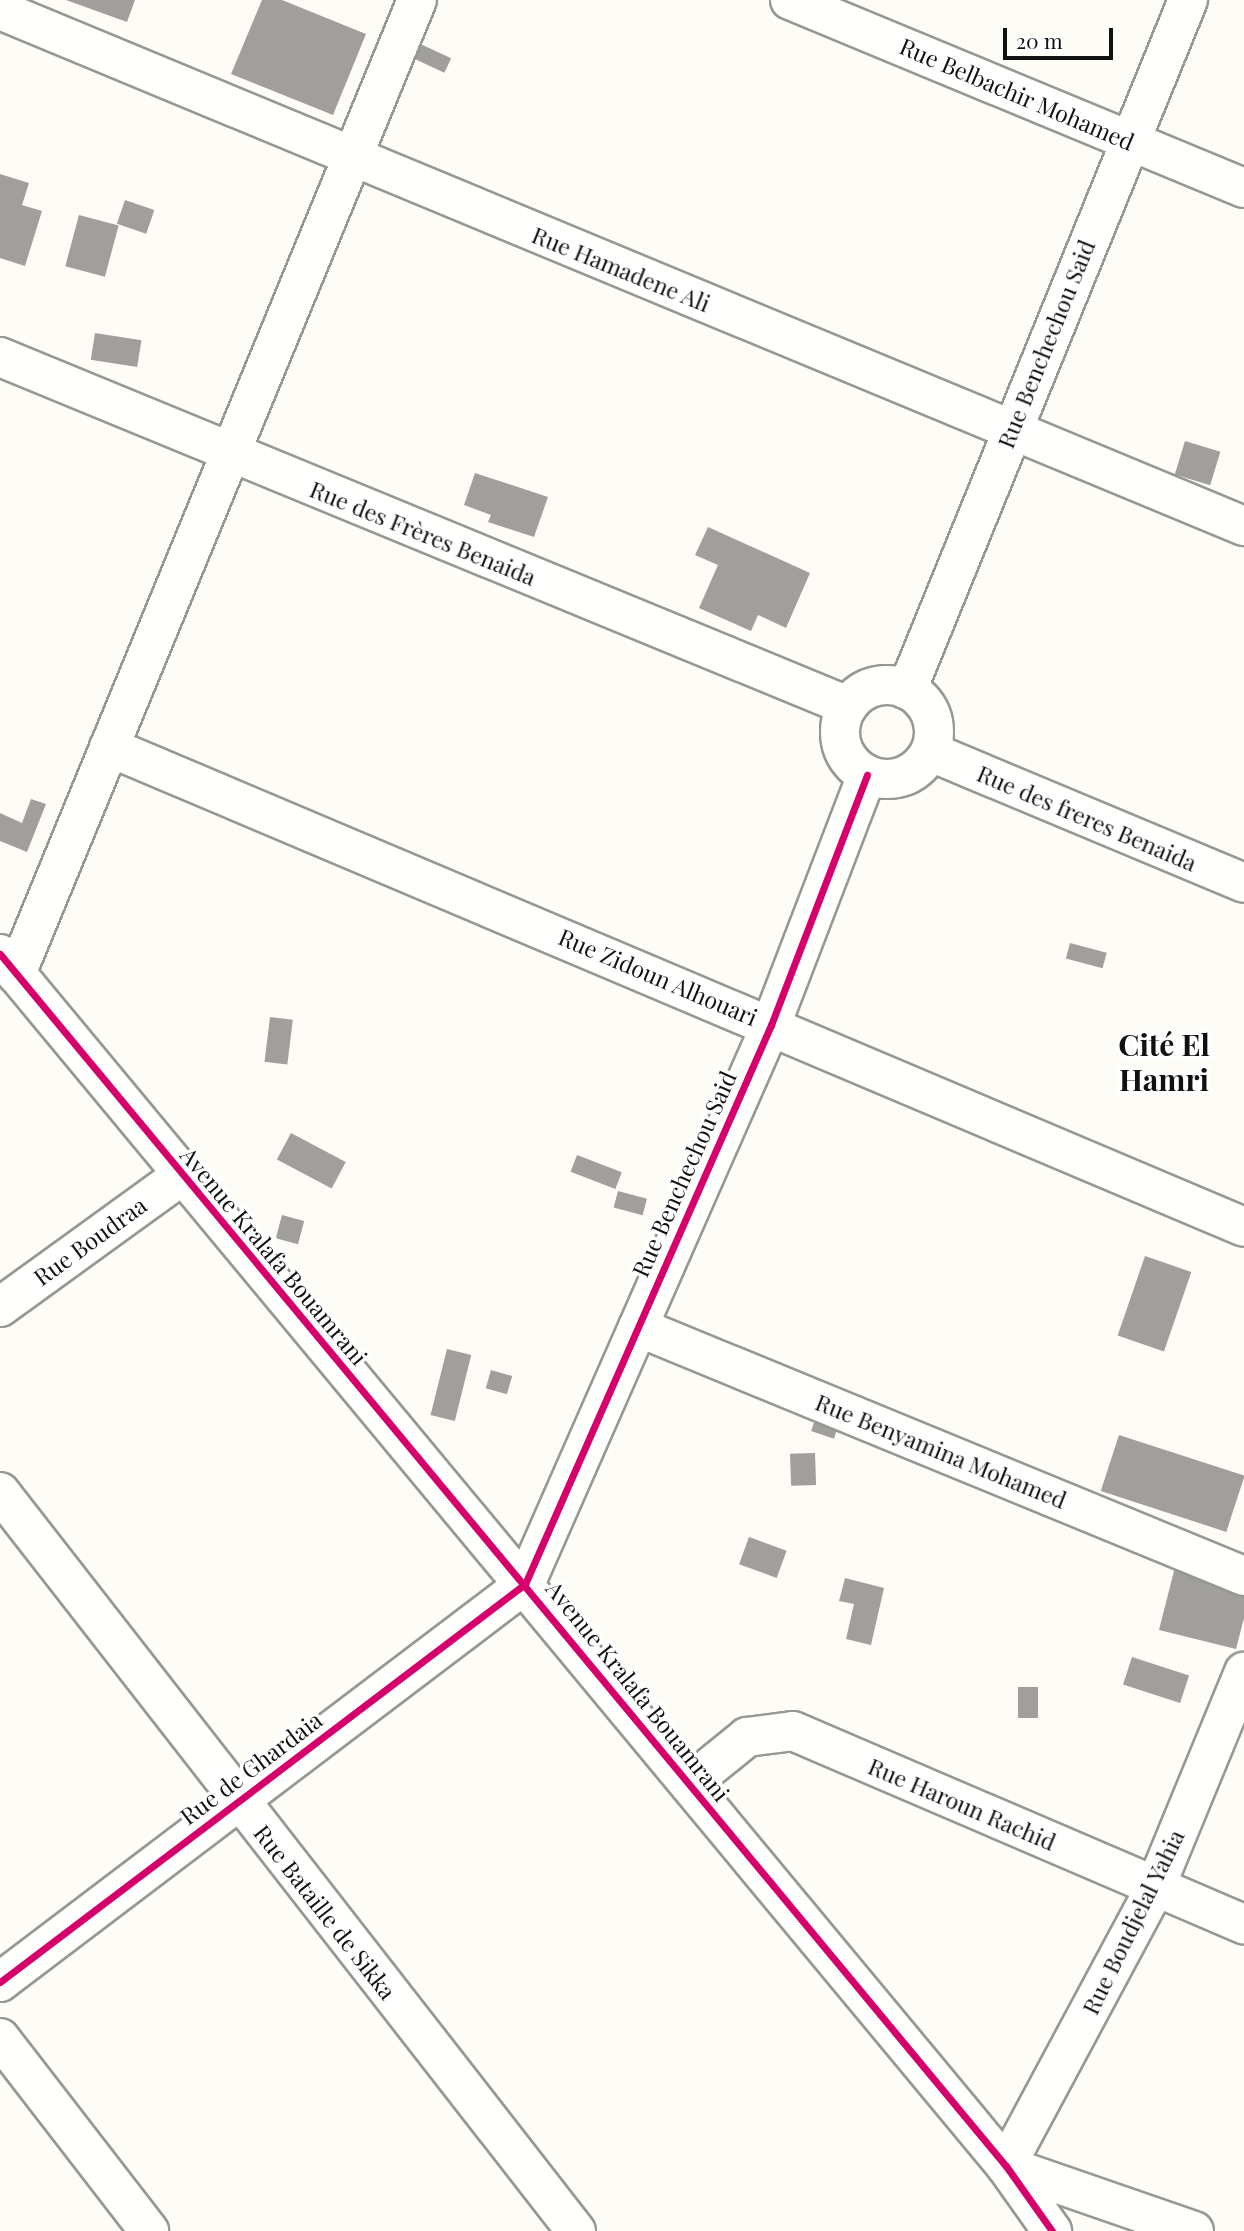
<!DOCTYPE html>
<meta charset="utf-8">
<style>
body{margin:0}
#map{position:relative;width:1244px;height:2231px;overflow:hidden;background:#fdfcf7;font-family:"Playfair Display",serif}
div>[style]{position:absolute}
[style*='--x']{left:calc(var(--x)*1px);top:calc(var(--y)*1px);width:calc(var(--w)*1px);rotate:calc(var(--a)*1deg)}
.building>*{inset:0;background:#a19f9c;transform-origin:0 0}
.roads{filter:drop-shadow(2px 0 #979795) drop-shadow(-2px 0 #979795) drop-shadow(0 2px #979795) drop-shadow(0 -2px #979795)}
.minor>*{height:38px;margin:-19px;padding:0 19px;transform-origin:19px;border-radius:19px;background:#fffffe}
.minor>.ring{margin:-19px;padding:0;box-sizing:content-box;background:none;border:38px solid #fffffe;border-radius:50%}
.cycleway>*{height:7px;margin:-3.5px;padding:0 3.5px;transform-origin:3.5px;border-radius:3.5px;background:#d6006c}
span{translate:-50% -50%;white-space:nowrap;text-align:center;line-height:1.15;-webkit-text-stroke:7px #fff;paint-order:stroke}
.street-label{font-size:23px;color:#111}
.district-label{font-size:30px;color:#111;font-weight:700}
.scale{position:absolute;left:1003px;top:28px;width:110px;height:32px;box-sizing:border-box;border:4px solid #111;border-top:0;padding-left:9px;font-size:21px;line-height:24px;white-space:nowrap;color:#111;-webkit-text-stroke:5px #fff;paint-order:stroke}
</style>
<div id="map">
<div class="building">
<i style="clip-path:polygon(66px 0,135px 0,127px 22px)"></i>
<i style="clip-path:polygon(262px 0,282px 0,366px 34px,333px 115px,231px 74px)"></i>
<i style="left:414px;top:41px;width:41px;height:16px;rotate:25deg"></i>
<i style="clip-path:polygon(0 174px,29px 183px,22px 205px,42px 211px,25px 266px,0 258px)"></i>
<i style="left:125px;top:200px;width:31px;height:25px;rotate:19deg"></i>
<i style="left:79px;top:215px;width:41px;height:53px;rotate:15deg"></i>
<i style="left:95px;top:333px;width:47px;height:27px;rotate:9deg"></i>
<i style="left:1185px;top:441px;width:37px;height:35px;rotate:17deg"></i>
<i style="clip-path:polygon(475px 473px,548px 497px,534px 537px,488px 522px,491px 515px,464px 505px)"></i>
<i style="clip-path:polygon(708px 527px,810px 573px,786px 628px,758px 615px,751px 631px,699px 608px,718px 565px,695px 555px)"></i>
<i style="clip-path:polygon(31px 799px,46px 804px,27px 852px,0 841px,0 813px,22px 823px)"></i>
<i style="left:1070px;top:943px;width:38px;height:16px;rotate:15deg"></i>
<i style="left:270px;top:1017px;width:23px;height:45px;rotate:7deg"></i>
<i style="left:291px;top:1133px;width:62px;height:30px;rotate:28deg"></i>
<i style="left:577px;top:1155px;width:48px;height:18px;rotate:21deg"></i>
<i style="left:618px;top:1191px;width:30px;height:17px;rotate:15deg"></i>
<i style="left:282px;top:1215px;width:23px;height:24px;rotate:15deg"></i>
<i style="left:1145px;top:1256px;width:49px;height:84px;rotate:19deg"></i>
<i style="left:447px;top:1349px;width:25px;height:68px;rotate:14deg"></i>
<i style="left:491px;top:1370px;width:22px;height:19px;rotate:16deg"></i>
<i style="left:817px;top:1414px;width:24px;height:18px;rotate:19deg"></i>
<i style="left:1119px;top:1435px;width:132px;height:59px;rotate:18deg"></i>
<i style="left:815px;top:1453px;width:32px;height:25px;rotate:88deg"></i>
<i style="left:749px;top:1537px;width:40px;height:29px;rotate:20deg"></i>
<i style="clip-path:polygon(1175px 1567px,1244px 1584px,1244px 1618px,1236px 1649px,1159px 1630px)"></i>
<i style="clip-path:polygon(845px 1578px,884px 1588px,871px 1645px,846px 1639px,854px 1604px,839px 1601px)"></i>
<i style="left:1132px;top:1657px;width:60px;height:29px;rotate:18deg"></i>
<i style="left:1018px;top:1687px;width:20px;height:31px"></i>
</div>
<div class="roads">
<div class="minor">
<i style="--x:790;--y:0;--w:491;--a:22.5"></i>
<i style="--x:0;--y:10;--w:1347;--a:22.53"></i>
<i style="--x:0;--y:357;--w:917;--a:22.37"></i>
<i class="ring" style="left:840px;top:685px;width:56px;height:56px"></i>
<i style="--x:907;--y:690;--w:745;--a:-67.84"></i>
<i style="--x:109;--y:747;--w:1232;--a:22.92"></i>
<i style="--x:931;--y:752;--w:339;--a:22.7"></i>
<i style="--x:0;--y:954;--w:1575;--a:50.31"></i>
<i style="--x:1006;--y:2166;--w:80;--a:54.7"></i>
<i style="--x:16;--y:974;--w:1053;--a:-67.62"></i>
<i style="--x:0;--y:1307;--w:223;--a:-35.9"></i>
<i style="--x:638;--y:1327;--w:655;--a:22.34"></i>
<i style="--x:0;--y:1492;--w:937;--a:52.07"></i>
<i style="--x:689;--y:1784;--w:75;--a:-39"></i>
<i style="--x:747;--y:1737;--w:46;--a:-7.4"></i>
<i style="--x:793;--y:1731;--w:491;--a:23.2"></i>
<i style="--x:0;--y:1982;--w:659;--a:-37.17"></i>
<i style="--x:525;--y:1584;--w:611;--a:-66.25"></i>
<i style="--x:771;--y:1025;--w:268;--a:-69"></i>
<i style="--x:0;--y:2038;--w:244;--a:52.3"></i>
<i style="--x:1194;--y:2231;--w:199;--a:-160.9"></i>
<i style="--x:1006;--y:2166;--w:315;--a:-61.8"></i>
<i style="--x:1155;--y:1888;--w:234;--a:-67.6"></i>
</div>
</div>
<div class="cycleway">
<i style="--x:0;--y:954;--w:1575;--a:50.31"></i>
<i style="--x:1006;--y:2166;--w:80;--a:54.7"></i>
<i style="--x:0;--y:1982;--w:659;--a:-37.17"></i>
<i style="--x:525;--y:1584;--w:611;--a:-66.25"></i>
<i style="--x:771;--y:1025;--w:268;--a:-69"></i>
</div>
<div class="street-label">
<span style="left:1017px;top:94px;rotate:23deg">Rue Belbachir Mohamed</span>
<span style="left:621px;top:269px;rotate:22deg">Rue Hamadene Ali</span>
<span style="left:1046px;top:344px;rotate:-68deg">Rue Benchechou Said</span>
<span style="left:423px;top:533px;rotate:22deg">Rue des Frères Benaida</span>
<span style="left:1087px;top:818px;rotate:23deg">Rue des freres Benaida</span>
<span style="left:658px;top:977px;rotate:23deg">Rue Zidoun Alhouari</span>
<span style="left:684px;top:1174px;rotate:-66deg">Rue Benchechou Said</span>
<span style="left:90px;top:1241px;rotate:-36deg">Rue Boudraa</span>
<span style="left:274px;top:1256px;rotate:50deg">Avenue Kralafa Bouamrani</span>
<span style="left:941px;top:1451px;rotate:22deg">Rue Benyamina Mohamed</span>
<span style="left:638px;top:1691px;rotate:51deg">Avenue Kralafa Bouamrani</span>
<span style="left:251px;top:1768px;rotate:-37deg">Rue de Ghardaia</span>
<span style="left:962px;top:1804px;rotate:23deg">Rue Haroun Rachid</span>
<span style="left:325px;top:1912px;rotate:52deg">Rue Bataille de Sikka</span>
<span style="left:1133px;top:1922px;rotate:-64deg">Rue Boudjelal Yahia</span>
</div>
<div class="district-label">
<span style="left:1164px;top:1061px">Cité El<br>Hamri</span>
</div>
<div class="scale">20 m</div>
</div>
